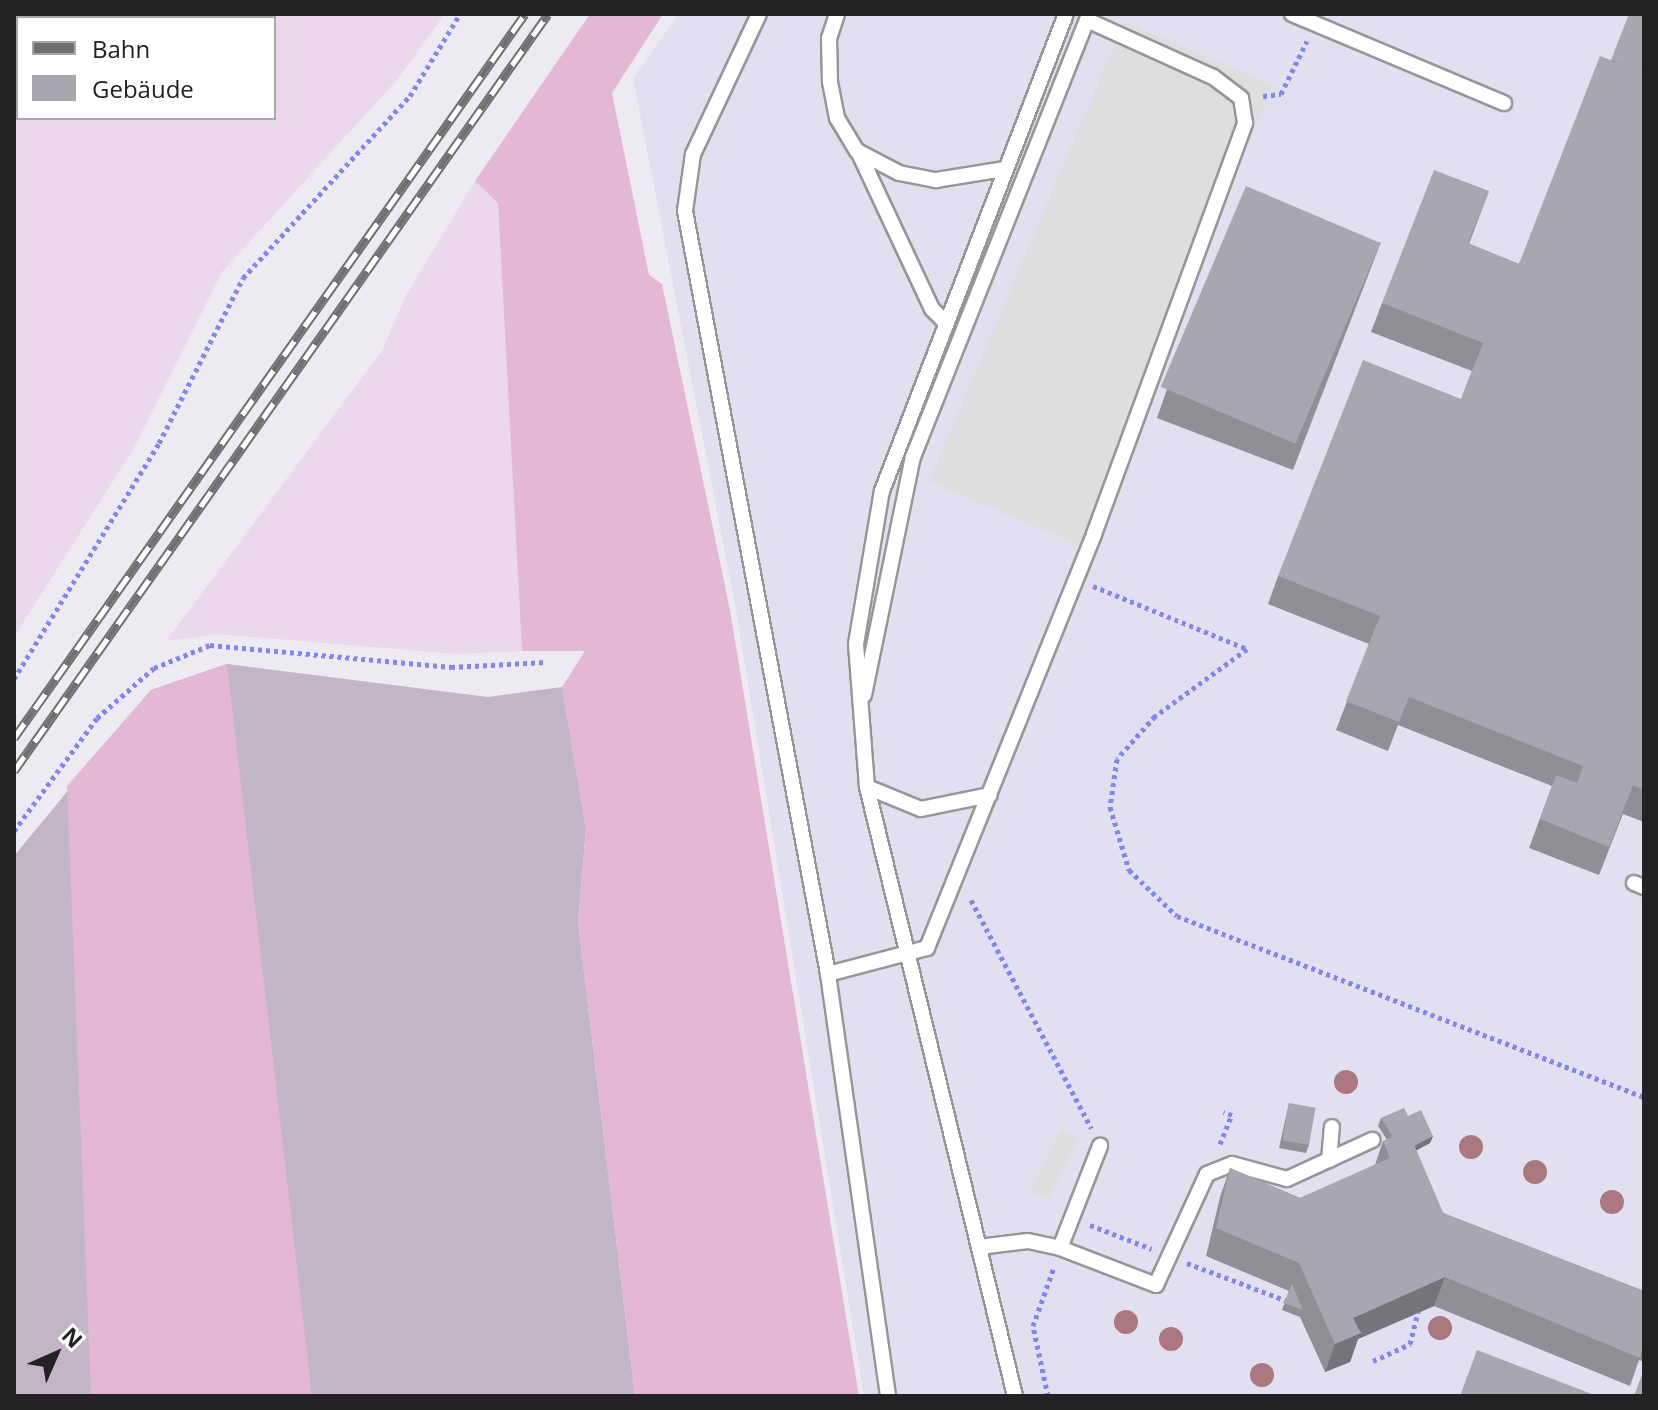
<!DOCTYPE html>
<meta charset="utf-8">
<style>
body{margin:0}
#map{position:relative;width:1658px;height:1410px;overflow:hidden;background:#edeaf1;font-family:"Open Sans",sans-serif}
div>[style]{position:absolute}
[style*='--x']{left:calc(var(--x)*1px);top:calc(var(--y)*1px);width:calc(var(--w)*1px);rotate:calc(var(--a)*1deg)}
.military>*{inset:0;background:#e1dff0}
.construction>*{inset:0;background:#c2b6c4}
.farmland>*{inset:0;background:#ebd8ec}
.grass>*{inset:0;background:#e4b7d4}
.parking>*{inset:0;background:#dedede;transform-origin:0 0}
.path>*{height:5px;margin-top:-2.5px;transform-origin:0;background:repeating-linear-gradient(90deg,#8287e9 0 4px,transparent 0 8px)}
.roads{filter:drop-shadow(2px 0 #969696) drop-shadow(-2px 0 #969696) drop-shadow(0 2px #969696) drop-shadow(0 -2px #969696)}
.lane>*{height:14px;margin:-7px;padding:0 7px;transform-origin:7px;border-radius:7px;background:#fff}
.rail>*{height:9px;margin-top:-4.5px;transform-origin:0;background:repeating-linear-gradient(90deg,#fff 0 18px,#707070 0 36px);box-sizing:border-box;border-block:2px solid #707070}
.trees>*{width:24px;height:24px;margin:-12px;border-radius:50%;background:#ab787f}
.wall>*{inset:0;background:#908f96}
.shaded-wall>*{inset:0;background:#76747a}
.building>*{inset:0;background:#a8a6af;transform-origin:0 0}
span{translate:-50% -50%;white-space:nowrap;text-align:center;line-height:1.15;-webkit-text-stroke:6px #fff;paint-order:stroke}
.frame{position:absolute;inset:0;border:16px solid #222;pointer-events:none}
.legend{position:absolute;left:16px;top:16px;width:260px;height:104px;box-sizing:border-box;background:#fff;border:2px solid #a7a7a7;margin:0;padding:10px 14px;list-style:none;font-size:24px;color:#222}
.legend li{display:flex;align-items:center;gap:16px;height:40px}
.legend b{width:40px;border:2px solid #a7a7a7}
.north{position:absolute;left:16px;top:1314px;width:80px;height:80px;-webkit-text-stroke:6px #fff;paint-order:stroke;rotate:45deg;font-size:22px;font-weight:700;line-height:32px;text-align:center;color:#222}
.north::after{content:'';display:block;margin:auto;width:28px;height:36px;background:#222;clip-path:polygon(50% 0,100% 100%,50% 72%,0 100%)}
</style>
<div id="map">
<div class="military">
<i style="clip-path:polygon(679px 14px,1644px 14px,1644px 1396px,864px 1396px,736px 609px,633px 78px)"></i>
</div>
<div class="construction">
<i style="clip-path:polygon(227px 664px,488px 697px,562px 687px,586px 829px,578px 922px,635px 1396px,14px 1396px,14px 856px,151px 690px)"></i>
</div>
<div class="farmland">
<i style="clip-path:polygon(evenodd,14px 14px,445px 14px,396px 81px,222px 272px,134px 448px,14px 637px,14px 14px,18px 18px,274px 18px,274px 118px,18px 118px,18px 18px)"></i>
<i style="clip-path:polygon(475px 181px,498px 203px,522px 651px,456px 654px,218px 634px,166px 641px,382px 351px,405px 297px)"></i>
</div>
<div class="grass">
<i style="clip-path:polygon(590px 14px,663px 14px,612px 93px,649px 275px,662px 284px,730px 610px,859px 1396px,635px 1396px,578px 922px,586px 829px,562px 687px,585px 651px,522px 651px,498px 203px,475px 181px)"></i>
<i style="clip-path:polygon(227px 664px,312px 1396px,91px 1396px,67px 786px,151px 690px)"></i>
</div>
<div class="parking">
<i style="left:1124px;top:22px;width:162px;height:499px;rotate:23deg"></i>
<i style="left:1061px;top:1130px;width:20px;height:68px;rotate:27deg"></i>
</div>
<div class="path">
<i style="--x:1263;--y:96;--w:18;--a:-6"></i>
<i style="--x:1281;--y:94;--w:59;--a:-63.9"></i>
<i style="--x:1093;--y:586;--w:166;--a:22.2"></i>
<i style="--x:1247;--y:649;--w:114;--a:143.9"></i>
<i style="--x:1155;--y:716;--w:57;--a:131.5"></i>
<i style="--x:1117;--y:759;--w:49;--a:98.3"></i>
<i style="--x:1110;--y:807;--w:66;--a:73.2"></i>
<i style="--x:1129;--y:870;--w:66;--a:43.8"></i>
<i style="--x:1177;--y:916;--w:501;--a:21.19"></i>
<i style="--x:14;--y:679;--w:277;--a:-58.4"></i>
<i style="--x:159;--y:443;--w:185;--a:-63"></i>
<i style="--x:243;--y:278;--w:247;--a:-47.5"></i>
<i style="--x:410;--y:96;--w:96;--a:-58.6"></i>
<i style="--x:14;--y:831;--w:140;--a:-53.7"></i>
<i style="--x:97;--y:718;--w:76;--a:-41.3"></i>
<i style="--x:154;--y:668;--w:61;--a:-22.3"></i>
<i style="--x:210;--y:645;--w:242;--a:5.2"></i>
<i style="--x:451;--y:667;--w:95;--a:-3"></i>
<i style="--x:971;--y:900;--w:258;--a:62.2"></i>
<i style="--x:1220;--y:1144;--w:31;--a:-68"></i>
<i style="--x:1232;--y:1115;--w:9;--a:-159"></i>
<i style="--x:1090;--y:1225;--w:66;--a:21.2"></i>
<i style="--x:1187;--y:1263;--w:110;--a:20.7"></i>
<i style="--x:1373;--y:1361;--w:41;--a:-24.7"></i>
<i style="--x:1410;--y:1344;--w:34;--a:-76"></i>
<i style="--x:1048;--y:1396;--w:72;--a:-102.1"></i>
<i style="--x:1033;--y:1326;--w:63;--a:-70.4"></i>
</div>
<div class="roads">
<div class="lane">
<i style="--x:759;--y:14;--w:155;--a:115.2"></i>
<i style="--x:693;--y:154;--w:58;--a:98"></i>
<i style="--x:685;--y:211;--w:776;--a:79.38"></i>
<i style="--x:828;--y:974;--w:426;--a:81.9"></i>
<i style="--x:837;--y:14;--w:25;--a:108"></i>
<i style="--x:829;--y:38;--w:44;--a:88.7"></i>
<i style="--x:830;--y:82;--w:37;--a:79"></i>
<i style="--x:837;--y:118;--w:39;--a:59"></i>
<i style="--x:857;--y:151;--w:47;--a:27.6"></i>
<i style="--x:899;--y:173;--w:38;--a:11"></i>
<i style="--x:936;--y:180;--w:69;--a:-9.2"></i>
<i style="--x:1292;--y:14;--w:230;--a:22.8"></i>
<i style="--x:858;--y:151;--w:174;--a:64.9"></i>
<i style="--x:932;--y:309;--w:18;--a:45"></i>
<i style="--x:864;--y:695;--w:243;--a:-78.4"></i>
<i style="--x:913;--y:457;--w:477;--a:-68.3"></i>
<i style="--x:867;--y:787;--w:58;--a:22.2"></i>
<i style="--x:921;--y:809;--w:70;--a:-11.5"></i>
<i style="--x:1634;--y:883;--w:11;--a:22"></i>
<i style="--x:828;--y:974;--w:102;--a:-14.7"></i>
<i style="--x:927;--y:948;--w:446;--a:-68"></i>
<i style="--x:1094;--y:534;--w:438;--a:-69.8"></i>
<i style="--x:1245;--y:123;--w:25;--a:-99"></i>
<i style="--x:1241;--y:98;--w:35;--a:-143"></i>
<i style="--x:1213;--y:77;--w:138;--a:-155.7"></i>
<i style="--x:1329;--y:1160;--w:33;--a:-85"></i>
<i style="--x:979;--y:1247;--w:49;--a:-7"></i>
<i style="--x:1028;--y:1241;--w:33;--a:12"></i>
<i style="--x:1060;--y:1248;--w:110;--a:-68.6"></i>
<i style="--x:1060;--y:1248;--w:103;--a:21.1"></i>
<i style="--x:1156;--y:1285;--w:122;--a:-65.3"></i>
<i style="--x:1207;--y:1174;--w:27;--a:-22"></i>
<i style="--x:1232;--y:1164;--w:57;--a:15.3"></i>
<i style="--x:1287;--y:1179;--w:94;--a:-24.6"></i>
<i style="--x:1015;--y:1396;--w:627;--a:-103.66"></i>
<i style="--x:867;--y:787;--w:143;--a:-94.4"></i>
<i style="--x:856;--y:644;--w:155;--a:-80.4"></i>
<i style="--x:882;--y:491;--w:511;--a:-68.91"></i>
</div>
</div>
<div class="rail">
<i style="--x:14;--y:738;--w:886;--a:-54.79"></i>
<i style="--x:14;--y:771;--w:926;--a:-54.8"></i>
</div>
<div class="trees">
<i style="left:1346px;top:1082px"></i>
<i style="left:1471px;top:1147px"></i>
<i style="left:1535px;top:1172px"></i>
<i style="left:1612px;top:1202px"></i>
<i style="left:1126px;top:1322px"></i>
<i style="left:1440px;top:1328px"></i>
<i style="left:1171px;top:1339px"></i>
<i style="left:1262px;top:1375px"></i>
</div>
<div class="wall">
<i style="clip-path:polygon(1644px 14px,1644px 822px,1623px 814px,1599px 875px,1529px 848px,1552px 786px,1398px 725px,1388px 751px,1336px 730px,1369px 644px,1268px 604px,1278px 576px,1461px 399px,1472px 371px,1371px 332px,1382px 303px,1489px 191px,1469px 244px,1519px 264px,1611px 60px)"></i>
<i style="clip-path:polygon(1381px 242px,1293px 470px,1157px 418px,1167px 389px)"></i>
<i style="clip-path:polygon(1289px 1103px,1309px 1145px,1306px 1153px,1279px 1148px)"></i>
<i style="clip-path:polygon(1408px 1116px,1433px 1136px,1430px 1143px,1416px 1150px,1443px 1213px,1644px 1291px,1644px 1362px,1639px 1360px,1630px 1386px,1434px 1306px,1358px 1339px,1350px 1362px,1325px 1372px,1300px 1317px,1282px 1310px,1289px 1291px,1206px 1256px,1220px 1197px,1230px 1168px,1300px 1198px,1375px 1165px,1383px 1141px,1387px 1140px,1378px 1126px,1381px 1118px)"></i>
</div>
<div class="shaded-wall">
<i style="clip-path:polygon(1433px 1136px,1430px 1143px,1399px 1160px,1402px 1152px)"></i>
<i style="clip-path:polygon(1445px 1277px,1434px 1306px,1358px 1339px,1350px 1362px,1325px 1372px,1335px 1344px,1353px 1318px)"></i>
</div>
<div class="building">
<i style="clip-path:polygon(1629px 14px,1644px 14px,1644px 73px,1611px 60px)"></i>
<i style="clip-path:polygon(1600px 56px,1644px 73px,1644px 790px,1633px 785px,1609px 847px,1540px 819px,1556px 775px,1577px 783px,1583px 766px,1409px 697px,1399px 722px,1346px 701px,1380px 616px,1278px 576px,1363px 360px,1461px 399px,1483px 343px,1382px 303px,1434px 170px,1489px 191px,1468px 243px,1519px 264px)"></i>
<i style="left:1246px;top:186px;width:146px;height:218px;rotate:23deg"></i>
<i style="left:1289px;top:1103px;width:27px;height:38px;rotate:10deg"></i>
<i style="clip-path:polygon(1404px 1108px,1408px 1116px,1421px 1110px,1433px 1136px,1414px 1146px,1408px 1130px,1393px 1137px,1381px 1118px)"></i>
<i style="clip-path:polygon(1408px 1130px,1443px 1213px,1644px 1291px,1644px 1339px,1640px 1358px,1445px 1277px,1353px 1318px,1361px 1333px,1335px 1344px,1299px 1263px,1216px 1228px,1230px 1168px,1300px 1198px,1390px 1158px,1383px 1141px)"></i>
<i style="clip-path:polygon(1292px 1284px,1303px 1310px,1284px 1303px)"></i>
<i style="clip-path:polygon(1477px 1350px,1597px 1396px,1460px 1396px)"></i>
<i style="clip-path:polygon(1644px 1369px,1644px 1396px,1634px 1396px)"></i>
</div>
<div class="frame"></div>
<ul class="legend">
<li><b style="height:10px;background:#707070"></b>Bahn</li>
<li><b style="height:22px;background:#a8a6af"></b>Gebäude</li>
</ul>
<div class="north">N</div>
</div>
